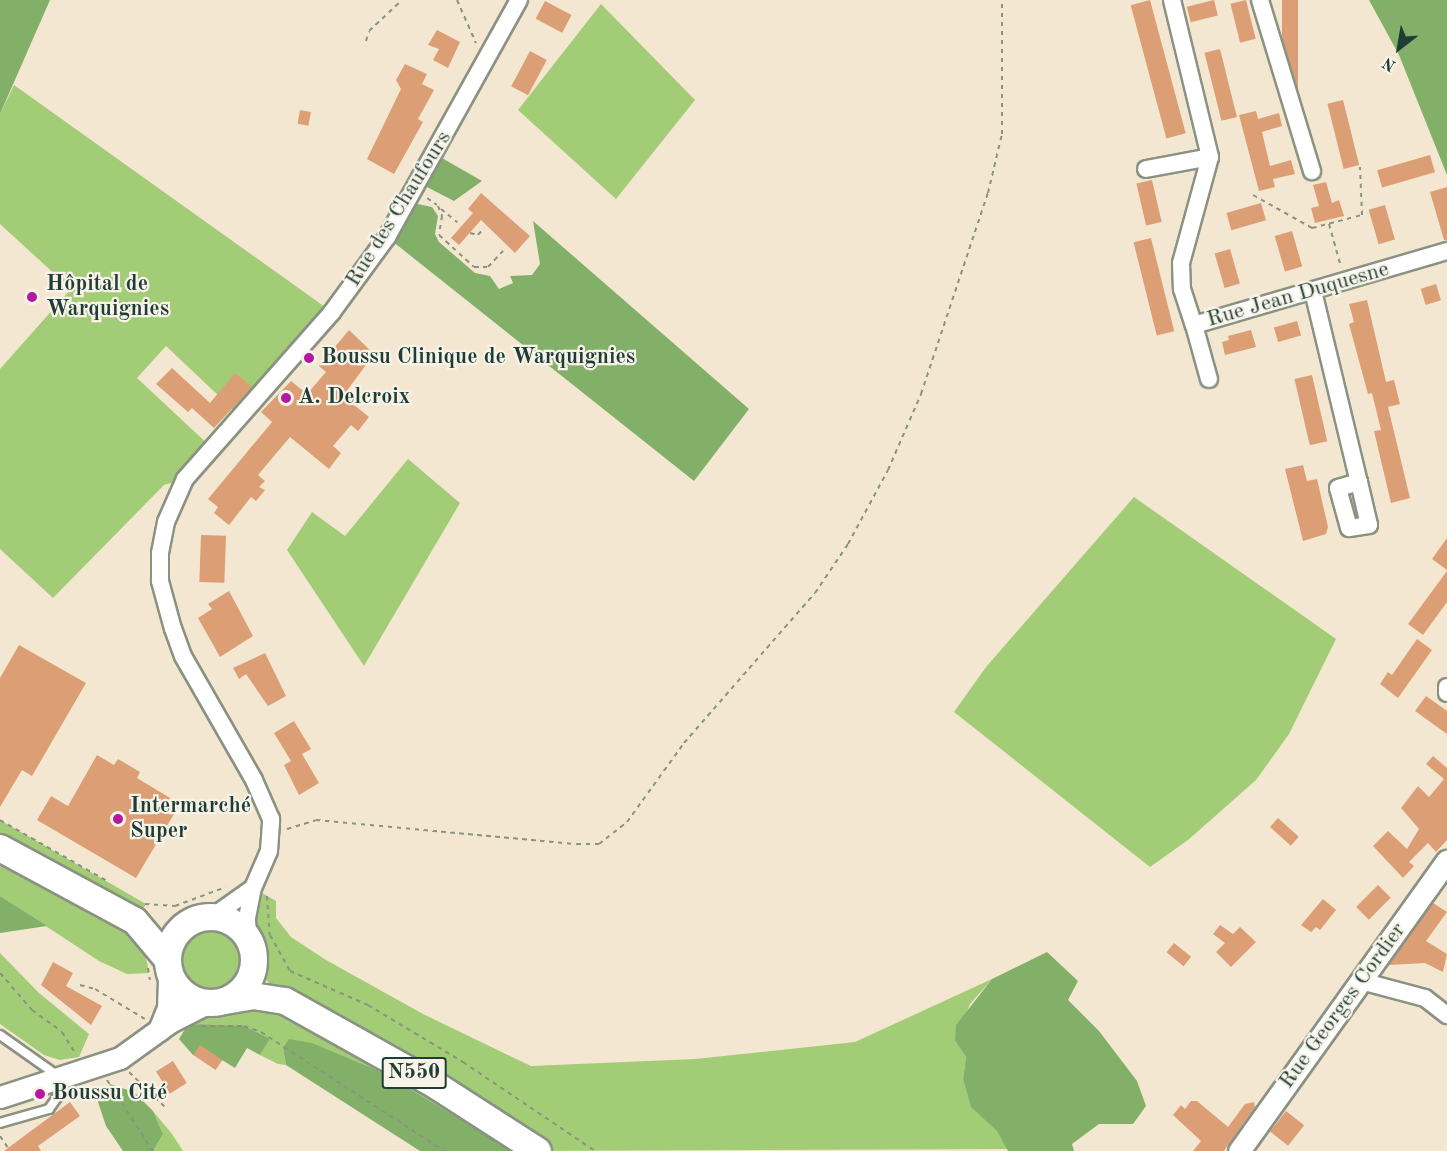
<!DOCTYPE html>
<meta charset="utf-8">
<style>
body{margin:0}
#map{position:relative;width:1447px;height:1151px;overflow:hidden;background:#f4e7d1;font-family:"Old Standard TT",serif}
div>[style]{position:absolute}
[style*='--x']{left:calc(var(--x)*1px);top:calc(var(--y)*1px);width:calc(var(--w)*1px);rotate:calc(var(--a)*1deg)}
.green>*{inset:0;background:#a3cc77}
.round{border-radius:50%}
.forest>*{inset:0;background:#82b068}
.building>*{inset:0;background:#dc9e74;transform-origin:0 0}
.path>*{height:2px;margin-top:-1px;transform-origin:0;background:repeating-linear-gradient(90deg,#8a9282 0 4.5px,transparent 0 9px)}
.roads{filter:drop-shadow(2px 0 #8a9282) drop-shadow(-2px 0 #8a9282) drop-shadow(0 2px #8a9282) drop-shadow(0 -2px #8a9282)}
.service>*{height:8px;margin:-4px;padding:0 4px;transform-origin:4px;border-radius:4px;background:#fff}
.minor>*{height:16px;margin:-8px;padding:0 8px;transform-origin:8px;border-radius:8px;background:#fff}
.tertiary>*{height:21px;margin:-10.5px;padding:0 10.5px;transform-origin:10.5px;border-radius:10.5px;background:#fff}
.primary>*{height:26px;margin:-13px;padding:0 13px;transform-origin:13px;border-radius:13px;background:#fff}
.primary>.ring{margin:-13px;padding:0;box-sizing:content-box;background:none;border:26px solid #fff;border-radius:50%}
.dots>*{width:16px;height:16px;translate:-50% -50%;box-sizing:border-box;border:3px solid #f7f3e8;border-radius:50%}
span{translate:-50% -50%;white-space:nowrap;text-align:center;line-height:1.15;-webkit-text-stroke:4.5px #f7f3e8;paint-order:stroke}
.shield-label span{padding:2px 4px;background:#f7f3e8;border:2px solid;border-radius:4px;-webkit-text-stroke-width:0}
.shield-label{font-size:21px;color:#1f3d34;font-weight:700}
.street-label{font-size:22px;color:#1f3d34}
.poi-label{font-size:22px;color:#1f3d34;font-weight:700}
.left{translate:0 -50%;text-align:left}
.north{position:absolute;left:1369px;top:18px;width:60px;height:60px;-webkit-text-stroke:4px #f7f3e8;paint-order:stroke;rotate:211deg;font-size:16px;font-weight:700;line-height:24px;text-align:center;color:#1f3d34}
.north::after{content:'';display:block;margin:auto;width:21px;height:27px;background:#1f3d34;clip-path:polygon(50% 0,100% 100%,50% 72%,0 100%)}
</style>
<div id="map">
<div class="green">
<i style="clip-path:polygon(601px 4px,695px 100px,616px 199px,518px 110px)"></i>
<i style="clip-path:polygon(14px 85px,332px 312px,240px 416px,166px 346px,137px 378px,212px 448px,185px 479px,164px 485px,53px 598px,0 549px,0 369px,71px 289px,0 224px,0 114px)"></i>
<i style="clip-path:polygon(408px 459px,460px 503px,364px 666px,287px 550px,312px 512px,345px 536px)"></i>
<i style="clip-path:polygon(1134px 497px,1336px 639px,1289px 734px,1256px 780px,1188px 840px,1150px 867px,954px 712px,986px 667px)"></i>
<i style="clip-path:polygon(0 820px,146px 904px,127px 936px,145px 953px,149px 973px,127px 974px,99px 961px,0 896px)"></i>
<i style="clip-path:polygon(253px 888px,276px 901px,276px 918px,291px 937px,326px 960px,423px 1014px,531px 1066px,695px 1059px,855px 1042px,992px 979px,970px 1004px,955px 1041px,966px 1057px,963px 1079px,971px 1106px,997px 1131px,1009px 1149px,514px 1151px,381px 1072px,283px 1048px,286px 1065px,278px 1064px,260px 1055px,270px 1039px,221px 1027px,170px 1022px,189px 1011px,284px 1000px,261px 974px,248px 938px)"></i>
<i class="round" style="left:178px;top:927px;width:64px;height:64px"></i>
<i style="clip-path:polygon(0 953px,39px 993px,89px 1034px,79px 1057px,60px 1060px,44px 1055px,0 1024px)"></i>
<i style="clip-path:polygon(153px 1111px,172px 1134px,183px 1151px,153px 1151px,163px 1134px)"></i>
</div>
<div class="forest">
<i style="clip-path:polygon(0 0,50px 0,0 114px)"></i>
<i style="clip-path:polygon(1369px 0,1447px 0,1447px 175px,1399px 55px)"></i>
<i style="clip-path:polygon(435px 154px,482px 181px,454px 201px,419px 183px)"></i>
<i style="clip-path:polygon(408px 202px,432px 207px,438px 216px,435px 234px,439px 242px,475px 273px,490px 276px,499px 289px,513px 283px,510px 276px,532px 275px,540px 264px,533px 221px,749px 409px,694px 481px,387px 237px)"></i>
<i style="clip-path:polygon(0 896px,47px 926px,0 933px)"></i>
<i style="clip-path:polygon(1047px 952px,1078px 981px,1068px 1000px,1099px 1031px,1137px 1081px,1146px 1106px,1133px 1124px,1099px 1124px,1072px 1144px,1074px 1151px,1008px 1151px,997px 1131px,971px 1107px,963px 1079px,966px 1057px,955px 1041px,956px 1025px,992px 979px)"></i>
<i style="clip-path:polygon(188px 1024px,244px 1026px,270px 1039px,260px 1055px,247px 1048px,235px 1068px,222px 1060px,193px 1055px,179px 1039px)"></i>
<i style="clip-path:polygon(289px 1039px,312px 1043px,381px 1072px,514px 1151px,420px 1151px,286px 1065px,283px 1048px)"></i>
<i style="clip-path:polygon(110px 1084px,134px 1092px,153px 1111px,163px 1134px,153px 1151px,123px 1151px,106px 1126px,98px 1102px)"></i>
</div>
<div class="building">
<i style="left:1150px;top:0;width:138px;height:20px;rotate:75deg"></i>
<i style="left:1214px;top:0;width:16px;height:28px;rotate:76deg"></i>
<i style="left:1246px;top:0;width:40px;height:16px;rotate:76deg"></i>
<i style="left:1282px;top:0;width:16px;height:98px"></i>
<i style="left:545px;top:1px;width:30px;height:20px;rotate:28deg"></i>
<i style="clip-path:polygon(437px 30px,460px 42px,448px 68px,433px 60px,439px 49px,428px 45px)"></i>
<i style="left:1220px;top:49px;width:70px;height:16px;rotate:76deg"></i>
<i style="left:530px;top:51px;width:19px;height:40px;rotate:28deg"></i>
<i style="clip-path:polygon(405px 64px,427px 74px,422px 84px,434px 90px,418px 119px,423px 122px,394px 174px,367px 159px,401px 89px,396px 80px)"></i>
<i style="left:1343px;top:100px;width:67px;height:16px;rotate:76deg"></i>
<i style="left:300px;top:110px;width:11px;height:14px;rotate:10deg"></i>
<i style="clip-path:polygon(1256px 111px,1258px 119px,1279px 113px,1282px 126px,1262px 132px,1270px 166px,1291px 160px,1295px 174px,1273px 179px,1275px 187px,1259px 191px,1239px 115px)"></i>
<i style="left:1430px;top:155px;width:18px;height:55px;rotate:74deg"></i>
<i style="left:1152px;top:180px;width:43px;height:16px;rotate:77deg"></i>
<i style="clip-path:polygon(1326px 182px,1332px 203px,1339px 200px,1344px 216px,1315px 223px,1311px 208px,1319px 206px,1313px 185px)"></i>
<i style="clip-path:polygon(1447px 187px,1447px 240px,1444px 240px,1430px 192px)"></i>
<i style="clip-path:polygon(481px 193px,530px 236px,515px 253px,481px 220px,459px 245px,451px 238px,473px 213px,468px 209px)"></i>
<i style="left:1261px;top:203px;width:18px;height:36px;rotate:74deg"></i>
<i style="left:1385px;top:205px;width:36px;height:17px;rotate:74deg"></i>
<i style="left:1292px;top:231px;width:37px;height:18px;rotate:74deg"></i>
<i style="left:1151px;top:238px;width:96px;height:18px;rotate:76deg"></i>
<i style="left:1230px;top:249px;width:36px;height:16px;rotate:74deg"></i>
<i style="left:1436px;top:284px;width:17px;height:16px;rotate:73deg"></i>
<i style="clip-path:polygon(1367px 300px,1386px 382px,1394px 380px,1400px 404px,1388px 407px,1410px 498px,1391px 503px,1374px 431px,1381px 430px,1372px 393px,1368px 394px,1349px 324px,1354px 322px,1349px 304px)"></i>
<i style="left:1297px;top:321px;width:15px;height:24px;rotate:74deg"></i>
<i style="clip-path:polygon(349px 330px,374px 354px,343px 396px,369px 417px,358px 431px,351px 425px,333px 446px,341px 453px,329px 469px,290px 437px,258px 475px,265px 481px,259px 487px,265px 490px,256px 501px,251px 497px,229px 525px,214px 513px,218px 507px,208px 499px,272px 422px,261px 412px,291px 381px,307px 394px,326px 372px,319px 366px)"></i>
<i style="clip-path:polygon(1251px 330px,1256px 347px,1225px 355px,1222px 342px,1229px 340px,1228px 336px)"></i>
<i style="clip-path:polygon(172px 368px,210px 403px,235px 373px,252px 387px,214px 428px,192px 408px,188px 412px,156px 384px)"></i>
<i style="left:1312px;top:375px;width:68px;height:18px;rotate:77deg"></i>
<i style="clip-path:polygon(1303px 465px,1307px 481px,1317px 479px,1328px 527px,1326px 534px,1303px 541px,1285px 469px)"></i>
<i style="left:201px;top:535px;width:25px;height:47px;rotate:2deg"></i>
<i style="clip-path:polygon(1447px 538px,1447px 570px,1432px 559px)"></i>
<i style="clip-path:polygon(1447px 571px,1447px 602px,1423px 635px,1408px 624px)"></i>
<i style="clip-path:polygon(229px 591px,253px 636px,220px 657px,198px 618px,212px 609px,208px 604px)"></i>
<i style="clip-path:polygon(1417px 639px,1432px 650px,1398px 698px,1380px 684px,1388px 672px,1392px 675px)"></i>
<i style="clip-path:polygon(19px 645px,86px 683px,32px 776px,22px 770px,0 807px,0 678px)"></i>
<i style="clip-path:polygon(265px 653px,286px 696px,268px 706px,246px 674px,239px 679px,233px 668px)"></i>
<i style="clip-path:polygon(1426px 696px,1447px 711px,1447px 734px,1415px 711px)"></i>
<i style="clip-path:polygon(294px 721px,311px 749px,302px 754px,319px 783px,299px 795px,284px 765px,291px 761px,274px 733px)"></i>
<i style="clip-path:polygon(97px 755px,114px 765px,118px 759px,140px 772px,137px 778px,180px 804px,136px 878px,37px 820px,51px 796px,68px 806px)"></i>
<i style="clip-path:polygon(1433px 756px,1447px 768px,1447px 840px,1436px 852px,1428px 843px,1409px 862px,1414px 866px,1403px 878px,1373px 846px,1388px 831px,1407px 849px,1419px 829px,1401px 808px,1418px 786px,1429px 797px,1444px 779px,1426px 764px)"></i>
<i style="left:1278px;top:818px;width:28px;height:12px;rotate:42deg"></i>
<i style="left:1378px;top:885px;width:18px;height:31px;rotate:45deg"></i>
<i style="clip-path:polygon(1323px 899px,1336px 910px,1320px 930px,1316px 927px,1311px 932px,1301px 925px)"></i>
<i style="clip-path:polygon(1433px 903px,1447px 912px,1426px 941px,1447px 954px,1443px 972px,1425px 963px,1388px 965px)"></i>
<i style="clip-path:polygon(1220px 925px,1233px 934px,1240px 927px,1256px 942px,1231px 967px,1216px 952px,1225px 943px,1213px 934px)"></i>
<i style="left:1174px;top:943px;width:22px;height:12px;rotate:39deg"></i>
<i style="clip-path:polygon(53px 962px,73px 973px,66px 986px,102px 1006px,91px 1025px,41px 985px)"></i>
<i style="left:200px;top:1045px;width:27px;height:12px;rotate:34deg"></i>
<i style="left:173px;top:1061px;width:26px;height:20px;rotate:58deg"></i>
<i style="clip-path:polygon(1191px 1101px,1197px 1101px,1228px 1127px,1245px 1104px,1254px 1102px,1255px 1107px,1224px 1151px,1193px 1151px,1201px 1141px,1173px 1115px,1181px 1105px,1185px 1109px)"></i>
<i style="clip-path:polygon(70px 1102px,80px 1116px,38px 1146px,41px 1151px,4px 1151px)"></i>
<i style="left:1286px;top:1111px;width:23px;height:26px;rotate:38deg"></i>
</div>
<div class="path">
<i style="--x:457;--y:0;--w:47;--a:66.2"></i>
<i style="--x:366;--y:41;--w:10;--a:-73"></i>
<i style="--x:369;--y:31;--w:45;--a:-43.2"></i>
<i style="--x:1253;--y:195;--w:68;--a:29.2"></i>
<i style="--x:1312;--y:228;--w:52;--a:-14.6"></i>
<i style="--x:1362;--y:215;--w:48;--a:-92.4"></i>
<i style="--x:427;--y:198;--w:12;--a:35"></i>
<i style="--x:438;--y:206;--w:11;--a:68"></i>
<i style="--x:442;--y:216;--w:19;--a:99"></i>
<i style="--x:439;--y:235;--w:47;--a:42.4"></i>
<i style="--x:474;--y:267;--w:14;--a:0"></i>
<i style="--x:488;--y:267;--w:22;--a:-47"></i>
<i style="--x:441;--y:209;--w:21;--a:39"></i>
<i style="--x:1329;--y:224;--w:45;--a:74.4"></i>
<i style="--x:470;--y:233;--w:8;--a:14"></i>
<i style="--x:478;--y:235;--w:9;--a:-49"></i>
<i style="--x:0;--y:820;--w:123;--a:29.7"></i>
<i style="--x:287;--y:829;--w:30;--a:-17"></i>
<i style="--x:316;--y:820;--w:262;--a:5.3"></i>
<i style="--x:577;--y:844;--w:22;--a:0"></i>
<i style="--x:599;--y:844;--w:36;--a:-38"></i>
<i style="--x:627;--y:822;--w:97;--a:-54.2"></i>
<i style="--x:684;--y:743;--w:199;--a:-48.9"></i>
<i style="--x:815;--y:593;--w:59;--a:-56"></i>
<i style="--x:848;--y:544;--w:84;--a:-61.6"></i>
<i style="--x:888;--y:470;--w:83;--a:-66.5"></i>
<i style="--x:921;--y:394;--w:212;--a:-71.6"></i>
<i style="--x:988;--y:193;--w:61;--a:-76.7"></i>
<i style="--x:1002;--y:134;--w:134;--a:-90"></i>
<i style="--x:267;--y:896;--w:39;--a:86"></i>
<i style="--x:270;--y:935;--w:41;--a:60.9"></i>
<i style="--x:290;--y:971;--w:85;--a:23.6"></i>
<i style="--x:368;--y:1005;--w:111;--a:31"></i>
<i style="--x:463;--y:1062;--w:159;--a:34"></i>
<i style="--x:145;--y:904;--w:30;--a:4"></i>
<i style="--x:175;--y:906;--w:54;--a:-20.4"></i>
<i style="--x:148;--y:968;--w:12;--a:81"></i>
<i style="--x:0;--y:973;--w:49;--a:49.1"></i>
<i style="--x:32;--y:1010;--w:37;--a:36"></i>
<i style="--x:62;--y:1032;--w:25;--a:58"></i>
<i style="--x:80;--y:985;--w:16;--a:15"></i>
<i style="--x:95;--y:989;--w:58;--a:31"></i>
<i style="--x:201;--y:1026;--w:43;--a:0"></i>
<i style="--x:244;--y:1026;--w:18;--a:19"></i>
<i style="--x:261;--y:1032;--w:218;--a:33"></i>
<i style="--x:129;--y:1072;--w:52;--a:44.2"></i>
<i style="--x:107;--y:1080;--w:85;--a:57.1"></i>
<i style="--x:0;--y:1136;--w:18;--a:56"></i>
</div>
<div class="roads">
<div class="service">
<i style="--x:0;--y:1035;--w:75;--a:35.2"></i>
<i style="--x:61;--y:1078;--w:11;--a:80"></i>
<i style="--x:63;--y:1089;--w:24;--a:125"></i>
<i style="--x:49;--y:1109;--w:51;--a:164.1"></i>
</div>
<div class="minor">
<i style="--x:1172;--y:0;--w:162;--a:76.4"></i>
<i style="--x:1210;--y:157;--w:110;--a:105.3"></i>
<i style="--x:1181;--y:263;--w:26;--a:88"></i>
<i style="--x:1182;--y:289;--w:38;--a:72"></i>
<i style="--x:1194;--y:325;--w:264;--a:-16.3"></i>
<i style="--x:1260;--y:0;--w:179;--a:73.1"></i>
<i style="--x:1146;--y:169;--w:65;--a:-10.6"></i>
<i style="--x:1313;--y:291;--w:196;--a:76.5"></i>
<i style="--x:1359;--y:482;--w:44;--a:76.9"></i>
<i style="--x:1369;--y:525;--w:20;--a:171"></i>
<i style="--x:1349;--y:528;--w:41;--a:-105.4"></i>
<i style="--x:1338;--y:488;--w:22;--a:-16"></i>
<i style="--x:1194;--y:325;--w:56;--a:74.5"></i>
<i style="--x:1447;--y:687;--w:6;--a:90"></i>
<i style="--x:212;--y:917;--w:50;--a:-35.3"></i>
<i style="--x:248;--y:938;--w:20;--a:-93"></i>
<i style="--x:247;--y:918;--w:31;--a:-79"></i>
<i style="--x:253;--y:888;--w:40;--a:-66.6"></i>
<i style="--x:269;--y:851;--w:32;--a:-86"></i>
<i style="--x:271;--y:819;--w:43;--a:-113.6"></i>
<i style="--x:254;--y:780;--w:143;--a:-119.8"></i>
<i style="--x:183;--y:656;--w:29;--a:-110"></i>
<i style="--x:173;--y:629;--w:50;--a:-105.2"></i>
<i style="--x:160;--y:581;--w:28;--a:-90"></i>
<i style="--x:160;--y:553;--w:32;--a:-79"></i>
<i style="--x:166;--y:522;--w:47;--a:-66.2"></i>
<i style="--x:185;--y:479;--w:222;--a:-48.6"></i>
<i style="--x:332;--y:312;--w:93;--a:-53.7"></i>
<i style="--x:387;--y:237;--w:271;--a:-60.9"></i>
<i style="--x:1361;--y:981;--w:66;--a:14.9"></i>
<i style="--x:1425;--y:998;--w:28;--a:38"></i>
</div>
<div class="tertiary">
<i style="--x:159;--y:1030;--w:24;--a:-68"></i>
<i style="--x:168;--y:1008;--w:34;--a:-88"></i>
<i style="--x:0;--y:1097;--w:126;--a:-18"></i>
<i style="--x:120;--y:1058;--w:62;--a:-35.8"></i>
<i style="--x:170;--y:1022;--w:42;--a:-27.2"></i>
<i style="--x:1239;--y:1151;--w:357;--a:-54.4"></i>
</div>
<div class="primary">
<i style="--x:0;--y:848;--w:153;--a:28.4"></i>
<i style="--x:135;--y:921;--w:50;--a:49.9"></i>
<i class="ring" style="left:168px;top:917px;width:60px;height:60px"></i>
<i style="--x:225;--y:1001;--w:28;--a:-10"></i>
<i style="--x:253;--y:996;--w:32;--a:9"></i>
<i style="--x:285;--y:1001;--w:174;--a:29.2"></i>
<i style="--x:437;--y:1086;--w:120;--a:32.8"></i>
</div>
</div>
<div class="dots">
<i style="left:32px;top:297px;background:#b5179e"></i>
<i style="left:309px;top:358px;background:#b5179e"></i>
<i style="left:286px;top:398px;background:#b5179e"></i>
<i style="left:118px;top:819px;background:#b5179e"></i>
<i style="left:40px;top:1094px;background:#b5179e"></i>
</div>
<div class="shield-label">
<span style="left:414px;top:1073px">N550</span>
</div>
<div class="street-label">
<span style="left:399px;top:209px;rotate:-58deg">Rue des Chaufours</span>
<span style="left:1298px;top:295px;rotate:-16deg">Rue Jean Duquesne</span>
<span style="left:1343px;top:1006px;rotate:-54deg">Rue Georges Cordier</span>
</div>
<div class="poi-label">
<span class="left" style="left:46px;top:297px">Hôpital de<br>Warquignies</span>
<span class="left" style="left:321px;top:358px">Boussu Clinique de Warquignies</span>
<span class="left" style="left:298px;top:398px">A. Delcroix</span>
<span class="left" style="left:130px;top:819px">Intermarché<br>Super</span>
<span class="left" style="left:52px;top:1094px">Boussu Cité</span>
</div>
<div class="north">N</div>
</div>
